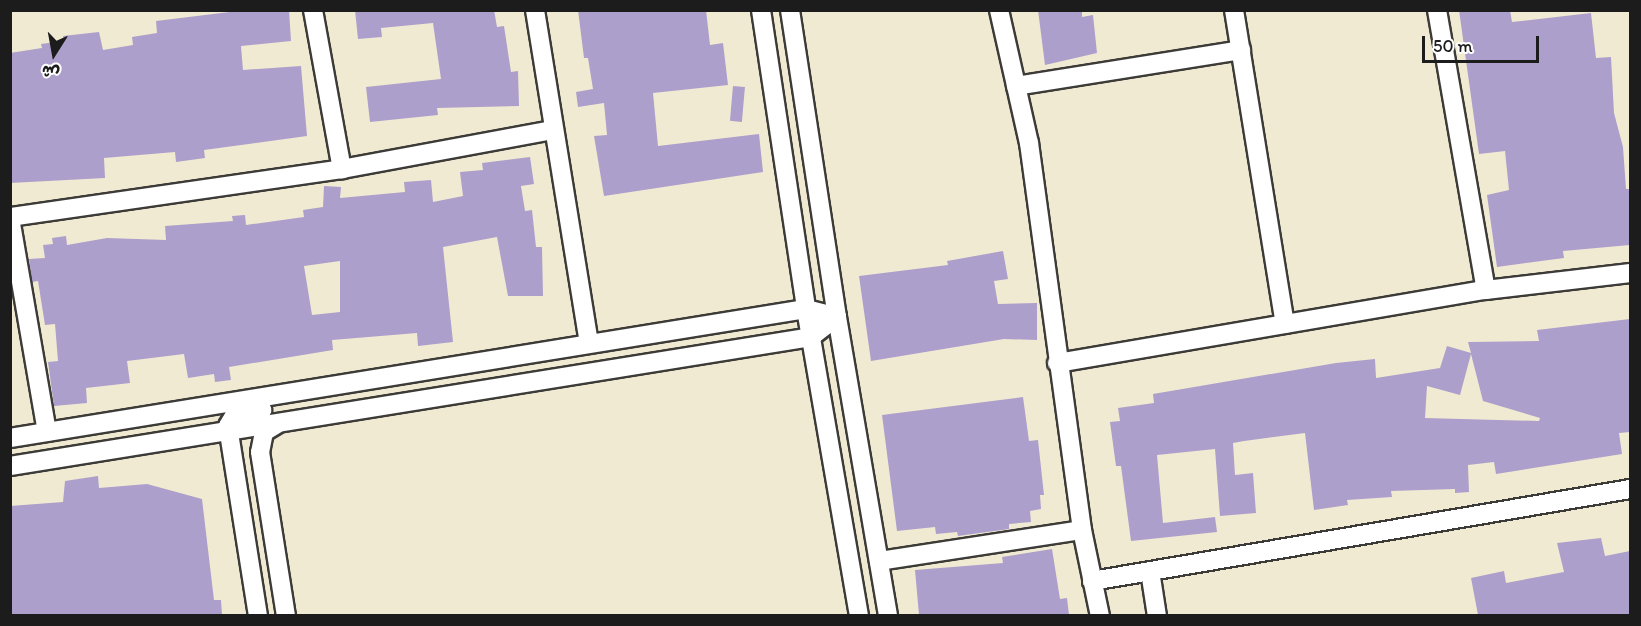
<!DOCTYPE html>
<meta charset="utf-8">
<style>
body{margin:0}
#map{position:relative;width:1641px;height:626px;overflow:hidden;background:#f1ead3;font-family:Itim,"Playpen Sans Arabic",sans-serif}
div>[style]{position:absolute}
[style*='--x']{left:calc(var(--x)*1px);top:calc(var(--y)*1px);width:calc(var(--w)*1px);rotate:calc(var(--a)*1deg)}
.building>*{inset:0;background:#ac9fcb;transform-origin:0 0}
.roads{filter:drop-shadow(2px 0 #3c3b37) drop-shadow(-2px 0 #3c3b37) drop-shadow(0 2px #3c3b37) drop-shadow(0 -2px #3c3b37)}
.minor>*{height:18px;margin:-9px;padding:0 9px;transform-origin:9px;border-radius:9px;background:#fff}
span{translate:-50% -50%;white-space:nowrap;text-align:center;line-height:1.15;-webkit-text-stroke:4.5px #fff;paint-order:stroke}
.frame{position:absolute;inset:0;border:12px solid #1c1c1c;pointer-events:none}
.north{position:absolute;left:24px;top:24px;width:60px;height:60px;-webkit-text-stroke:4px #fff;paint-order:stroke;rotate:191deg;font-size:16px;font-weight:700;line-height:24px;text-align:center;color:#1c1c1c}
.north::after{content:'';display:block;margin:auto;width:21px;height:27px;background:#1c1c1c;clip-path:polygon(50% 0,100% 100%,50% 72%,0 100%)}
.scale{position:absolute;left:1422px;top:36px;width:117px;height:27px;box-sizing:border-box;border:3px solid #1c1c1c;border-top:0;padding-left:8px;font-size:18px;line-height:21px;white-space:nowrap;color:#1c1c1c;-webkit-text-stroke:4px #fff;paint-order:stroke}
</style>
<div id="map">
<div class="building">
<i style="clip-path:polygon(246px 10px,289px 10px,291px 41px,241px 46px,243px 70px,301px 66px,307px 136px,204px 150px,205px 158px,176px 162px,175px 152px,104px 158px,105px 178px,10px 183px,10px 53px,42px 48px,41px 44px,64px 41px,63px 36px,99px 32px,103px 50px,133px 45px,132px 37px,157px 33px,156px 21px)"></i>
<i style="clip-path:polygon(355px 10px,494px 10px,497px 27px,504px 26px,511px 72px,518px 71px,519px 106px,437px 108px,438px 115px,370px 122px,366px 87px,441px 79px,433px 23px,381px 28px,382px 37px,358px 39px)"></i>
<i style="clip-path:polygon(578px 10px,706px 10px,710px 45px,723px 43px,728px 85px,653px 93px,658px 146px,759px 134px,763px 172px,604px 196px,594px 136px,607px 135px,604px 103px,578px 107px,576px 92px,593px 89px,588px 58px,584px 58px)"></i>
<i style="clip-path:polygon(1038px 10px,1082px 10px,1082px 17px,1093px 15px,1097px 53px,1045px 65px)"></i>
<i style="clip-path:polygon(1459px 10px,1510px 10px,1512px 22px,1591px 13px,1596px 58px,1611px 57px,1614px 113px,1623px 147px,1626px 189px,1630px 189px,1630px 245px,1563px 251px,1564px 258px,1497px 267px,1487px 195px,1509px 190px,1505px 151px,1479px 154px)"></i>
<i style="left:733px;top:86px;width:12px;height:35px;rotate:5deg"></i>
<i style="clip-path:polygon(evenodd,530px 157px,534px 184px,521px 186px,525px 211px,532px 210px,536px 247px,542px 247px,543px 296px,508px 296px,497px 237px,443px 247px,453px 342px,418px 346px,417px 333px,332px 340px,333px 350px,229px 367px,231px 380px,215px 382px,214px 374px,188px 378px,184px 354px,127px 361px,130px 383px,86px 388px,87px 403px,54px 406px,48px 362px,58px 361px,55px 324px,45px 325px,38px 281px,32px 282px,29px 259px,45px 258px,43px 245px,53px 244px,52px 238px,66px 236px,67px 245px,107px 238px,166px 240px,165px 226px,233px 221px,232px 216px,245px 215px,246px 225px,304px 217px,303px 210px,323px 207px,324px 186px,341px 187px,340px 198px,405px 192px,404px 182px,431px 180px,433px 202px,463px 196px,460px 172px,483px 170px,482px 163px,530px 157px,340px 261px,340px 312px,312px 315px,304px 266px,340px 261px)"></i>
<i style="clip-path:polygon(1003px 251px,1008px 279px,994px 281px,998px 304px,1037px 303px,1037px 340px,1004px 339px,871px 361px,859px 276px,948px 265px,947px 261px)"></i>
<i style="clip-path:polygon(evenodd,1630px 319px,1630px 432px,1619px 433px,1622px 454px,1496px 474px,1494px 462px,1468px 465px,1469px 492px,1455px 493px,1455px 489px,1391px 491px,1392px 497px,1347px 500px,1348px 505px,1314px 510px,1305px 433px,1244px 441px,1233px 443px,1235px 475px,1253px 473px,1256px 513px,1220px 516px,1215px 449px,1157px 455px,1163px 523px,1215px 517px,1217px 532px,1131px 541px,1121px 466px,1116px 466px,1110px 422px,1120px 421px,1118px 408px,1154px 403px,1153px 394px,1336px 363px,1375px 359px,1376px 378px,1440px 368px,1447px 346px,1471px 353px,1468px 342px,1539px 341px,1537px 330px,1630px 319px,1471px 354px,1483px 401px,1540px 418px,1539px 421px,1425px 418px,1427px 386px,1460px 395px,1471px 354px)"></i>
<i style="clip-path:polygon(1023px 397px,1029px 441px,1038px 440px,1044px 495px,1040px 495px,1041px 509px,1030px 511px,1031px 522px,1009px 524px,1009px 529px,958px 536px,957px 532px,936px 534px,935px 527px,897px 531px,882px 415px)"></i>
<i style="clip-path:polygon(98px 476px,99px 488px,147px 484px,202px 499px,214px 600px,221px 600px,222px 615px,10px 615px,10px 506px,63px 502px,65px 481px)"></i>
<i style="clip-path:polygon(1601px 538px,1605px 556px,1630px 551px,1630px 615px,1478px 615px,1471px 578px,1504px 571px,1506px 583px,1564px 572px,1557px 543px)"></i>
<i style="clip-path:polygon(1052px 549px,1060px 599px,1067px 598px,1069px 615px,919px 615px,915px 570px,1003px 563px,1002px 557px)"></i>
</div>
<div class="roads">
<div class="minor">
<i style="--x:313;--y:10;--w:162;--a:79.7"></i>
<i style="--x:535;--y:10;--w:337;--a:80.8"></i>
<i style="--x:761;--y:10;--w:302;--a:81.4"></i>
<i style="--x:806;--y:309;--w:312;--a:80.2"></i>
<i style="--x:790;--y:10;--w:311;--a:81.3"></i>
<i style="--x:837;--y:317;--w:303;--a:80.3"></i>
<i style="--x:999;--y:10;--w:136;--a:77.3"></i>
<i style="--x:1029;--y:143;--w:391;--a:82.2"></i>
<i style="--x:1082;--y:530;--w:88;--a:78.2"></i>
<i style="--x:1234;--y:10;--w:318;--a:80.8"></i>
<i style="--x:1437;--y:10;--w:284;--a:80.1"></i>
<i style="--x:1016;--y:86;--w:228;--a:-9.1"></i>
<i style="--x:10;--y:217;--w:335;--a:-8.2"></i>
<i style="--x:342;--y:169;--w:214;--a:-10.5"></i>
<i style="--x:10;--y:218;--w:217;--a:80.2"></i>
<i style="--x:1057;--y:363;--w:435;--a:-9.7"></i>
<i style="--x:1486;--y:290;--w:145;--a:-6.7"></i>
<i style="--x:277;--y:424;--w:15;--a:148"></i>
<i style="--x:264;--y:432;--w:20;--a:101"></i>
<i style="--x:260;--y:452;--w:166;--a:81"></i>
<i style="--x:10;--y:438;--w:806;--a:-9.21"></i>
<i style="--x:806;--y:309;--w:32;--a:14"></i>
<i style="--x:10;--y:466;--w:811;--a:-9.15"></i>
<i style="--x:811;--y:337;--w:33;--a:-38"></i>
<i style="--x:879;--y:561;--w:205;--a:-8.7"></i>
<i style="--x:1150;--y:571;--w:46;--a:81.2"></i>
<i style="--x:1092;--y:581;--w:546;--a:-9.7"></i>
<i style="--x:258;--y:616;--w:192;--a:-99"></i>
<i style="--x:228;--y:426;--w:12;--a:-59"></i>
<i style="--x:234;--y:416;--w:29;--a:-12"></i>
</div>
</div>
<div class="frame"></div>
<div class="north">ش</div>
<div class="scale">50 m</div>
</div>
